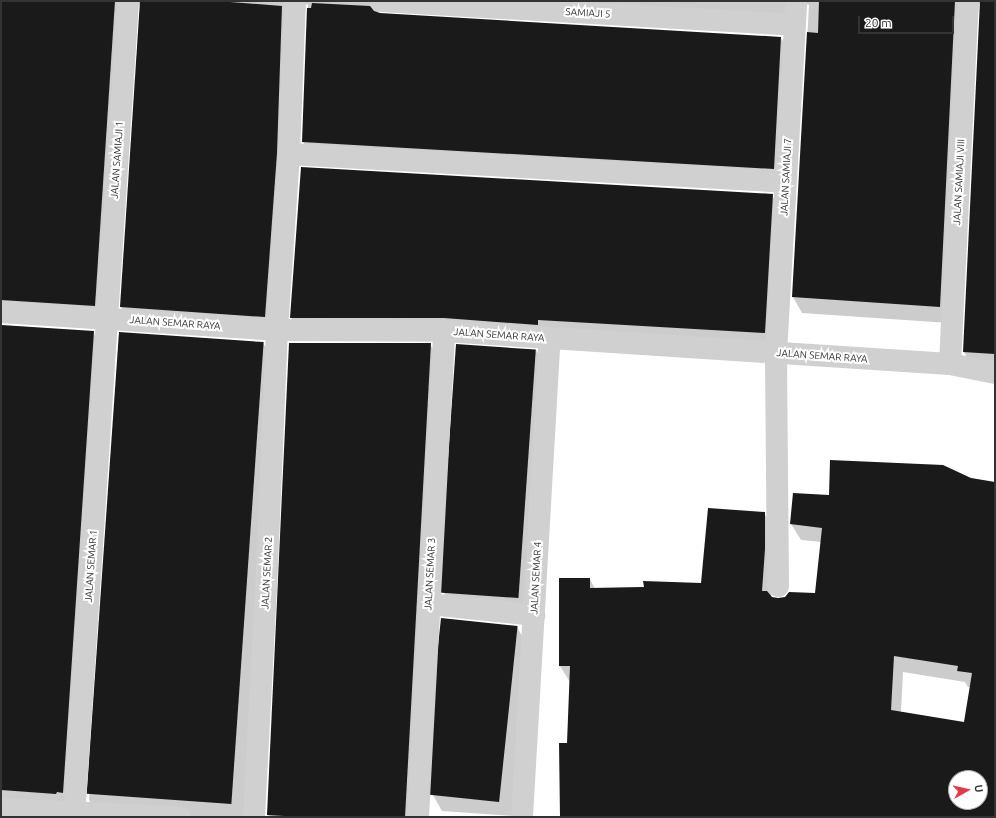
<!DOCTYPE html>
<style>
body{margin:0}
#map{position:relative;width:996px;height:818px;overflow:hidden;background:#fff;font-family:Ubuntu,sans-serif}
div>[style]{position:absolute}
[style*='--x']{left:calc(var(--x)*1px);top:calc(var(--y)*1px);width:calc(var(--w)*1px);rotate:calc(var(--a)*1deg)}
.shadow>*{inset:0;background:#0003}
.building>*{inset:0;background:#1a1a1a;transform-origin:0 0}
.minor>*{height:22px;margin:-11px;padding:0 11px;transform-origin:11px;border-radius:11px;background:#d0d0d0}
span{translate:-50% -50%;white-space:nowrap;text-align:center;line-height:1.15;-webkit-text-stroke:4px #fff;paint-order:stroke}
.street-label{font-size:10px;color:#333}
.frame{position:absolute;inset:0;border:2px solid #333;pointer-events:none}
.north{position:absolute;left:948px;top:770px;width:40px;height:40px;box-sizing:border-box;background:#fff;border:1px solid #adadad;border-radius:50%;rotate:82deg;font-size:11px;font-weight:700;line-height:16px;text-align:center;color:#333}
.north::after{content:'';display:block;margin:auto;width:14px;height:18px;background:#e63946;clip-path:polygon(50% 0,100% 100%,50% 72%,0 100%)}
.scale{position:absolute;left:858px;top:16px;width:96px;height:18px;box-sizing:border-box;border:2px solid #333;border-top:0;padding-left:5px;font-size:12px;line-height:14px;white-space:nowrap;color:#333;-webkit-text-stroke:3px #fff;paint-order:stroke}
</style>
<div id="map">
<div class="shadow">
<i style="clip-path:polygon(1px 1px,995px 1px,995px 369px,973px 368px,964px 352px,981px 5px,979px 4px,949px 323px,802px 313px,793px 297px,809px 5px,806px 4px,792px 28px,379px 11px,378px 14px,781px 38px,790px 54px,783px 185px,312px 158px,303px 142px,308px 5px,306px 4px,274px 333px,131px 323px,121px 307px,141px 5px,138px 4px,104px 321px,1px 320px)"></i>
<i style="clip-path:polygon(772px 195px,781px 211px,773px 348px,301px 333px,291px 317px)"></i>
<i style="clip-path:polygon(1px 325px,93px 332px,102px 348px,71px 815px,1px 817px)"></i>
<i style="clip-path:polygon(120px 333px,263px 343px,273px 359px,251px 817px,98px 816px,89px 800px)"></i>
<i style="clip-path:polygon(430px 344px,439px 360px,414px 817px,269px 817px,268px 815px)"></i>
<i style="clip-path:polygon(536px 350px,545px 366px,528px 616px,453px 609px,444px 593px)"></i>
<i style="clip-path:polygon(evenodd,971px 478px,995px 483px,995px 817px,560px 817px,568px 744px,570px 682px,560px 666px,590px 579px,595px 589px,702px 584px,764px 513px,774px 529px,774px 565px,771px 598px,778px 599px,816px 594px,821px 542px,801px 540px,791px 524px,830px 496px,971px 478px,903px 672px,965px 682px,968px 687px,971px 687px,964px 723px,901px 712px,903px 672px,971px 478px,956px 778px,980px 778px,980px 802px,956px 802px,956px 778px)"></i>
<i style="clip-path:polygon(442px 619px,517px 627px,526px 643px,514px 816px,442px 811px,433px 795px)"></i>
</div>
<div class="building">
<i style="clip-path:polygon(1px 1px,115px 1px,95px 306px,1px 300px)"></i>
<i style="clip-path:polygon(140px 1px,217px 1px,282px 6px,277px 153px,265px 317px,120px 307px)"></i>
<i style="clip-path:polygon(819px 1px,955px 1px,940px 307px,792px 297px,807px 32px,818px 33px)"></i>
<i style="clip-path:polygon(980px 1px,995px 1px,995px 354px,963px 352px)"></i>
<i style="clip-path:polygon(312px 3px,370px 6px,374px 11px,380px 13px,781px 37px,774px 169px,302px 142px,307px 8px,311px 8px)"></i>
<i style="clip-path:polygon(301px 167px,773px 194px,765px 333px,538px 320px,538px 325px,444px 318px,290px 318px)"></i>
<i style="clip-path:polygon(1px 325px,94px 331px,63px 793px,57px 792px,56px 794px,1px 790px)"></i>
<i style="left:119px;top:332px;width:145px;height:463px;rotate:4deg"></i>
<i style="clip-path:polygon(289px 343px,431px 343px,405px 817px,301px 817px,267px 815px)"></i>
<i style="left:456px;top:344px;width:80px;height:249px;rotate:4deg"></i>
<i style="clip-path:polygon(evenodd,830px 460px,943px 465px,971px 478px,995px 482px,995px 817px,560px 817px,559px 743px,567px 743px,570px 666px,559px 666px,559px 578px,590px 578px,590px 588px,644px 587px,643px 581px,701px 583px,708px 508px,765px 512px,765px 549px,762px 591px,767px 591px,772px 597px,778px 598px,785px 597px,789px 592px,815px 593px,822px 528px,790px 524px,793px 493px,829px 495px,830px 460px,894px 656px,958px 666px,957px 671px,972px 673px,964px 722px,891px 710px,894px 656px,830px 460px,956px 778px,980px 778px,980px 802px,956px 802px,956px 778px)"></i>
<i style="left:441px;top:618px;width:77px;height:177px;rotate:6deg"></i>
</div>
<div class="minor">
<i style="--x:381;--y:1;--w:414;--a:3.3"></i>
<i style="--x:289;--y:154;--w:497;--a:3.2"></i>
<i style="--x:1;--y:312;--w:277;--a:3.7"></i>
<i style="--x:277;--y:330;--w:167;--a:0.3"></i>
<i style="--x:444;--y:331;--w:507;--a:3.73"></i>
<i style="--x:950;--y:364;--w:46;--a:11.3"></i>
<i style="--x:950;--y:364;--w:363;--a:-87.2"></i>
<i style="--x:778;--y:586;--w:233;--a:-90.5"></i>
<i style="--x:776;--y:353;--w:353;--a:-86.7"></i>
<i style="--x:429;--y:604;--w:106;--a:6"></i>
<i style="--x:1;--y:809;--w:179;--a:2.6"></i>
<i style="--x:74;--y:817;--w:818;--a:-86.21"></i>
<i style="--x:254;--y:817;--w:227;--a:-87"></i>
<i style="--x:266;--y:590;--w:260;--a:-87.6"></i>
<i style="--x:277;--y:330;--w:176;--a:-86.1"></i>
<i style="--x:289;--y:154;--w:153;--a:-87.8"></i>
<i style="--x:418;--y:817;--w:487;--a:-86.9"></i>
<i style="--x:522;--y:817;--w:480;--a:-86.7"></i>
</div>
<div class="street-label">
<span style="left:588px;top:13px;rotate:3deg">SAMIAJI 5</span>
<span style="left:117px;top:160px;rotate:-86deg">JALAN SAMIAJI 1</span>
<span style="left:786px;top:177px;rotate:-87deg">JALAN SAMIAJI 7</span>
<span style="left:959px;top:182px;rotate:-87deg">JALAN SAMIAJI VIII</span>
<span style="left:175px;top:323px;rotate:4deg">JALAN SEMAR RAYA</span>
<span style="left:499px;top:335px;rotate:4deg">JALAN SEMAR RAYA</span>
<span style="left:822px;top:356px;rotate:4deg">JALAN SEMAR RAYA</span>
<span style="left:91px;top:566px;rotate:-86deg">JALAN SEMAR 1</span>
<span style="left:267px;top:573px;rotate:-87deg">JALAN SEMAR 2</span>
<span style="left:430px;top:574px;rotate:-87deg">JALAN SEMAR 3</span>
<span style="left:536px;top:578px;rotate:-87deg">JALAN SEMAR 4</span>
</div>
<div class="frame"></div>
<div class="north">U</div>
<div class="scale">20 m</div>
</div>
